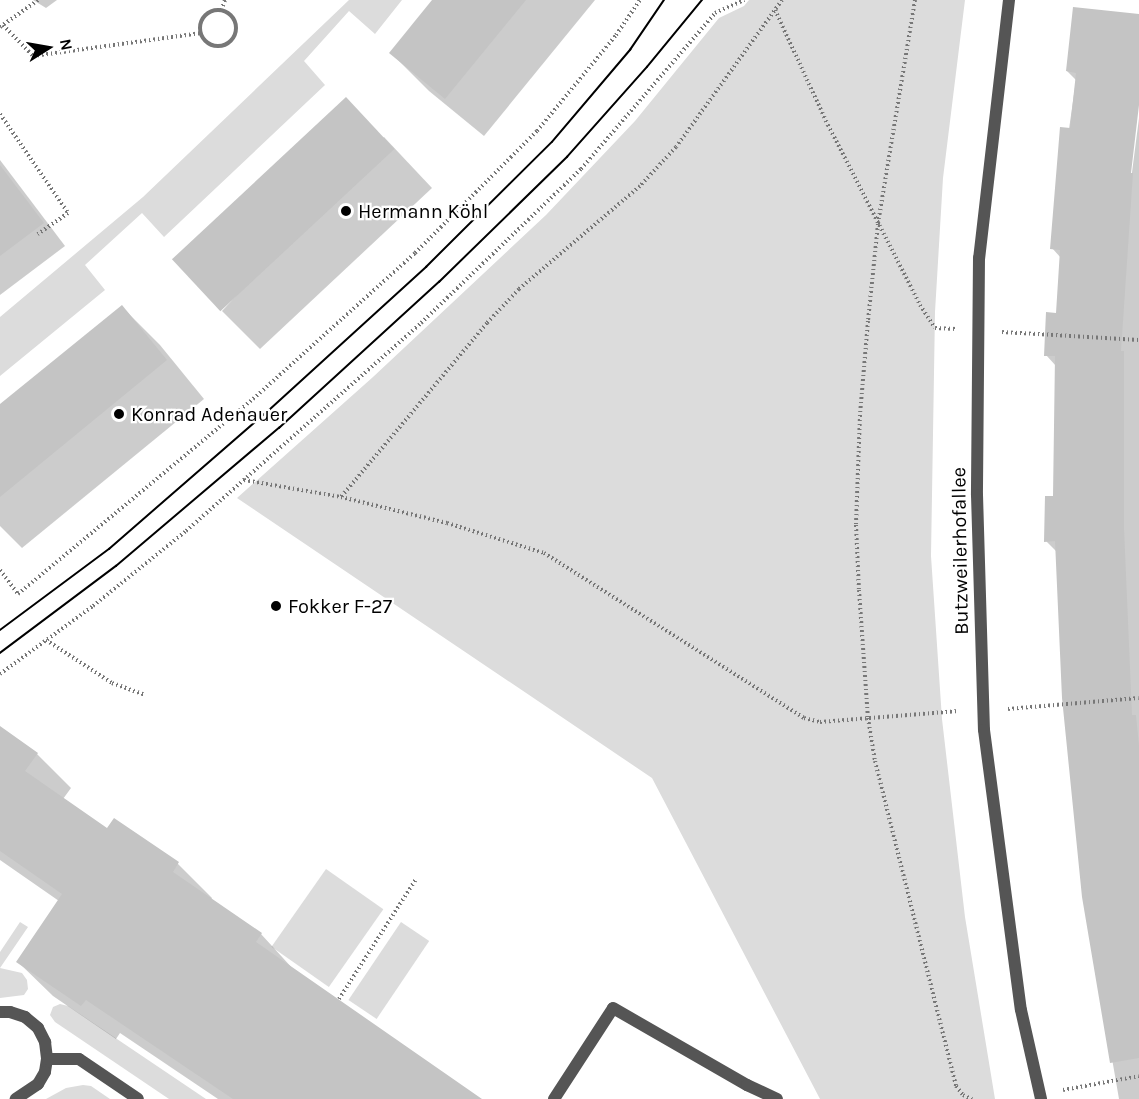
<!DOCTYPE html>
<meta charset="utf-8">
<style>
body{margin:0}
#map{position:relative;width:1139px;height:1099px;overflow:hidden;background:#fff;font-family:Karla,sans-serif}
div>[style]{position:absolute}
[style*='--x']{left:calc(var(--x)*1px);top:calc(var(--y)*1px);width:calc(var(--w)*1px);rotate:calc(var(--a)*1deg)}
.green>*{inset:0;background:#dcdcdc;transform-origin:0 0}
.shadow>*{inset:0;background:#0003}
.building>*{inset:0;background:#c4c4c4;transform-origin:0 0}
.path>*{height:4px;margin-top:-2px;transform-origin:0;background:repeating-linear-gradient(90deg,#777 0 1.5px,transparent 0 4.5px)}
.path>.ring{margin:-2px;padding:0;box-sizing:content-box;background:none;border:4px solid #777;border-radius:50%}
.service>*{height:12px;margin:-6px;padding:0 6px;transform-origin:6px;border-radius:6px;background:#555}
.minor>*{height:12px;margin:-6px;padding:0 6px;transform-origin:6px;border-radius:6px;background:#555}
.tram>*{height:1.5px;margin:-0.75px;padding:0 0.75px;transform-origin:0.75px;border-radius:0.75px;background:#000}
.dots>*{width:16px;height:16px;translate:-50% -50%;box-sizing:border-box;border:3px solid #fff;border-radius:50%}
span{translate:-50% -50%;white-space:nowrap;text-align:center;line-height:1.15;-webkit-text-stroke:4.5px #fff;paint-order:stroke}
.poi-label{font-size:20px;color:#000}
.left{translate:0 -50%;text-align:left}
.street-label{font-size:20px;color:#000}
.north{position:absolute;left:18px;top:18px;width:60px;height:60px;-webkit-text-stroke:4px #fff;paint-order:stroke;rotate:79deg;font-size:16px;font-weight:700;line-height:24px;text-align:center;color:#000}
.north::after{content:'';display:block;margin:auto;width:21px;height:27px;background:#000;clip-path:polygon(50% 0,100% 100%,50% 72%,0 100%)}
</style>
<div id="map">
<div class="green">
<i style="clip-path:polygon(349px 0,402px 0,375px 34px,349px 11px,304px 61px,325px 85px,164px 237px,142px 213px,85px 265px,105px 290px,0 376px,0 317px,143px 197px)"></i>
<i style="clip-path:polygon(749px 0,965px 0,943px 178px,935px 312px,931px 556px,942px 719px,965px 917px,995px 1099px,820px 1099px,652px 778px,237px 498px,373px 377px,546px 215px,635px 121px,719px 18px,744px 6px)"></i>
<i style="left:326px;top:869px;width:70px;height:95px;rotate:35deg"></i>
<i style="clip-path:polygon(20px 922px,28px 927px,0 968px,22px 973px,27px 980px,28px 989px,24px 995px,0 998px,0 952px)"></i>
<i style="left:401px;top:922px;width:34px;height:94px;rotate:34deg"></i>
<i style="clip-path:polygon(60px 1004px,68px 1006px,206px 1099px,169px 1099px,55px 1022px,50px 1015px,53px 1007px)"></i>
<i style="clip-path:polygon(83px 1085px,91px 1086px,110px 1099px,46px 1099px,66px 1088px)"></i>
</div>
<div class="shadow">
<i style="clip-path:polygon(33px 0,57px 0,46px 8px)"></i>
<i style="clip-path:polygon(434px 0,595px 0,484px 136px,429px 91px,391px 53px)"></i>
<i style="clip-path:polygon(1139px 16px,1139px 93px,1128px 180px,1131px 180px,1139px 118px,1139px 1099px,1119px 1099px,1084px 897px,1057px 552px,1046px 541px,1055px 498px,1056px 366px,1046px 355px,1057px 314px,1061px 258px,1052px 248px,1076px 80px,1067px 71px)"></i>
<i style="clip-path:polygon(384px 137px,432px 188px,260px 349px,222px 311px)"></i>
<i style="clip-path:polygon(0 160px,65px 246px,0 295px)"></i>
<i style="clip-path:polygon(122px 307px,160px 345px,204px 399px,22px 548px,0 526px,0 406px)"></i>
<i style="clip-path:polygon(0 734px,37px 754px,71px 788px,63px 799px,108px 830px,178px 864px,212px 898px,211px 900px,261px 934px,294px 970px,478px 1099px,218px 1099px,120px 1033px,116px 1039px,53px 996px,18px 962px,59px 901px,0 860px)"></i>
</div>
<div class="building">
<i style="clip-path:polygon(432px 0,526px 0,445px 99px,389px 53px)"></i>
<i style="clip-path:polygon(1073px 7px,1139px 14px,1139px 105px,1131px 173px,1133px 173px,1121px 351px,1124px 351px,1124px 528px,1132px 715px,1136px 715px,1139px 745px,1139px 1058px,1110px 1063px,1082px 897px,1062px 698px,1055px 541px,1044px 542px,1045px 496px,1053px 496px,1055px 356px,1044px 356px,1046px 312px,1056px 313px,1060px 250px,1050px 249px,1060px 127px,1070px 128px,1076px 73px,1066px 71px)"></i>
<i style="left:346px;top:97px;width:71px;height:238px;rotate:47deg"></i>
<i style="clip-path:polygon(0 165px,44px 223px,0 256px)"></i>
<i style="clip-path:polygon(122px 305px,167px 360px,0 497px,0 404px)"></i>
<i style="clip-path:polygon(0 726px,38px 753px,25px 771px,107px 828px,114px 818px,179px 862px,173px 872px,262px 933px,256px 942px,482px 1099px,233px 1099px,86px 1000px,81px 1006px,16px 962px,62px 894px,0 851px)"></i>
</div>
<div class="path">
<i style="--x:782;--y:0;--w:181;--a:125.8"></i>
<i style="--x:676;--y:147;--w:53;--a:132.7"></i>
<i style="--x:640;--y:186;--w:159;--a:139.6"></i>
<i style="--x:519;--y:289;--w:47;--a:133.3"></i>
<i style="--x:487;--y:323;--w:227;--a:130"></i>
<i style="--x:341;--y:497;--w:109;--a:13.8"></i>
<i style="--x:447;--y:523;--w:102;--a:17.2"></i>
<i style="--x:544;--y:553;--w:308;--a:32.4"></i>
<i style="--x:804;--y:718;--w:16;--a:14"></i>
<i style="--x:820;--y:722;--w:139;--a:-4.5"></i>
<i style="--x:915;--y:0;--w:227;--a:99.4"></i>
<i style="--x:878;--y:224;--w:98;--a:95.9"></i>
<i style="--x:868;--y:321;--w:94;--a:94.9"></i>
<i style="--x:860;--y:415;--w:110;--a:92.1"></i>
<i style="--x:856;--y:525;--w:65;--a:87.4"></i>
<i style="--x:859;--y:590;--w:128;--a:86"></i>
<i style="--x:868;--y:718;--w:44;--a:80.8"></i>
<i style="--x:875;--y:761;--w:335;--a:76"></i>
<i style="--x:956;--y:1086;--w:11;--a:52"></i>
<i style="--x:963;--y:1095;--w:10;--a:24"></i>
<i class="ring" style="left:200px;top:10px;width:32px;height:32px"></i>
<i style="--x:221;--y:10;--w:11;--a:-68"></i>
<i style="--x:775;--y:10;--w:127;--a:65.3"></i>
<i style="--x:828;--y:125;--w:202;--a:62.9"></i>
<i style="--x:920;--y:305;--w:27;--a:57"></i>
<i style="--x:935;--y:328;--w:21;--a:3"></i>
<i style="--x:3;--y:25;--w:43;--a:45.9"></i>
<i style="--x:33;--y:56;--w:170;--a:-7.8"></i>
<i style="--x:0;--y:27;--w:47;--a:-35.4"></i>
<i style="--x:0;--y:114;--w:120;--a:55.5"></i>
<i style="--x:68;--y:213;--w:37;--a:145"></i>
<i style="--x:1002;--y:332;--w:137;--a:3.3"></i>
<i style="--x:244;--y:480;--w:98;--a:9.9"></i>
<i style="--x:0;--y:570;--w:30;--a:53"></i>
<i style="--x:18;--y:594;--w:305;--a:-39.7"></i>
<i style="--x:253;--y:399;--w:218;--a:-42"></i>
<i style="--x:415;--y:253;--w:173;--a:-45"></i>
<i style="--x:537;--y:131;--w:124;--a:-50.5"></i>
<i style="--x:616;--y:35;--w:42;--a:-55.6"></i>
<i style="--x:46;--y:640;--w:79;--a:33.1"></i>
<i style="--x:112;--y:683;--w:35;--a:20"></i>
<i style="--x:0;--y:674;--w:115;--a:-36.2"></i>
<i style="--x:93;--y:606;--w:119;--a:-38.9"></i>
<i style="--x:186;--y:531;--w:314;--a:-41.5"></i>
<i style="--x:421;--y:323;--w:222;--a:-43.9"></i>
<i style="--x:581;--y:169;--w:206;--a:-49.3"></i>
<i style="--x:715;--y:13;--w:32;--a:-24"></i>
<i style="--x:1008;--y:709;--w:131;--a:-4.8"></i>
<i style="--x:339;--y:999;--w:143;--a:-57.3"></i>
<i style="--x:1063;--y:1090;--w:77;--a:-10.4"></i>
</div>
<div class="service">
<i style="--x:0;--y:1012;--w:10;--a:0"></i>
<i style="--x:10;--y:1012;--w:16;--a:18"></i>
<i style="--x:25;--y:1017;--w:17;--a:40"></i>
<i style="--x:38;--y:1028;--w:16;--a:63"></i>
<i style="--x:45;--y:1042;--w:17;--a:83"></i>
<i style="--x:47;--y:1059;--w:13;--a:99"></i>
<i style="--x:45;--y:1072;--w:14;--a:120"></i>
<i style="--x:38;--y:1084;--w:27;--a:146"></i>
<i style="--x:47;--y:1059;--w:32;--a:0"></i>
<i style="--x:79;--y:1059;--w:71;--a:34.1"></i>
<i style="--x:554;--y:1099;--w:108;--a:-57"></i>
<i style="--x:613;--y:1008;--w:155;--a:29.9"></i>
<i style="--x:747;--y:1085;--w:33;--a:25"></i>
</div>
<div class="minor">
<i style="--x:1009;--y:0;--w:260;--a:96.6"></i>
<i style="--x:979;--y:258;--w:237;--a:90.5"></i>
<i style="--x:977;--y:495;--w:235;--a:88.3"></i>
<i style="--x:984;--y:730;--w:282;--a:82.5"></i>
<i style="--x:1021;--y:1010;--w:91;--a:77.3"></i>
</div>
<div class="tram">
<i style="--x:0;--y:630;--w:136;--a:-36.6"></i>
<i style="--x:109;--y:549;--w:211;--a:-41"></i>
<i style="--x:268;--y:411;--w:214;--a:-42.3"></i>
<i style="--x:426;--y:267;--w:177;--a:-44.8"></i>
<i style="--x:552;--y:142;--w:121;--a:-49.7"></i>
<i style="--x:630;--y:50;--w:60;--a:-55.8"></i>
<i style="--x:0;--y:653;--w:145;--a:-36.9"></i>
<i style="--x:116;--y:566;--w:214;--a:-40.3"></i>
<i style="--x:279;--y:428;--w:217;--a:-42.4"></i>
<i style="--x:439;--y:282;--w:179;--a:-44.3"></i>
<i style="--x:567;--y:157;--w:120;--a:-48.4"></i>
<i style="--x:647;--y:67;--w:87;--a:-50.6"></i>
</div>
<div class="dots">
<i style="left:346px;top:211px;background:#000"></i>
<i style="left:119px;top:414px;background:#000"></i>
<i style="left:276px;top:606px;background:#000"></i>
</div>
<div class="poi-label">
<span class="left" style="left:358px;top:211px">Hermann Köhl</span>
<span class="left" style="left:131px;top:414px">Konrad Adenauer</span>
<span class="left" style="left:288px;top:606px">Fokker F-27</span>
</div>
<div class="street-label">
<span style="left:960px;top:551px;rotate:-91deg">Butzweilerhofallee</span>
</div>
<div class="north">N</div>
</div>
